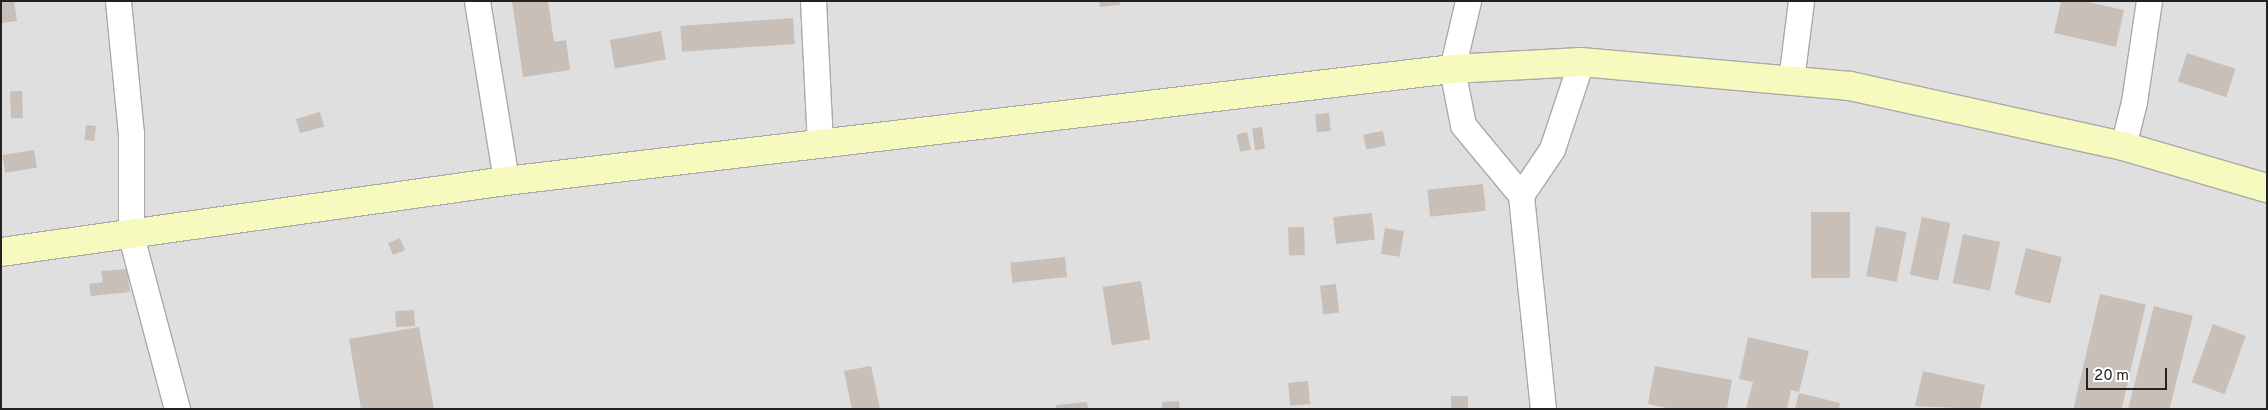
<!DOCTYPE html>
<style>
body{margin:0}
#map{position:relative;width:2268px;height:410px;overflow:hidden;background:#f2efe9;font-family:Overpass,sans-serif}
div>[style]{position:absolute}
[style*='--x']{left:calc(var(--x)*1px);top:calc(var(--y)*1px);width:calc(var(--w)*1px);rotate:calc(var(--a)*1deg)}
.residential>*{inset:0;background:#e0dfdf;transform-origin:0 0}
.building>*{inset:0;background:#c7bfb8;transform-origin:0 0}
.roads{filter:drop-shadow(1px 0 #a9a9a9) drop-shadow(-1px 0 #a9a9a9) drop-shadow(0 1px #a9a9a9) drop-shadow(0 -1px #a9a9a9)}
.minor>*{height:25px;margin:-12.5px;padding:0 12.5px;transform-origin:12.5px;border-radius:12.5px;background:#fff}
.secondary>*{height:28px;margin:-14px;padding:0 14px;transform-origin:14px;border-radius:14px;background:#f7fabf}
span{translate:-50% -50%;white-space:nowrap;text-align:center;line-height:1.15;-webkit-text-stroke:4px #fff;paint-order:stroke}
.frame{position:absolute;inset:0;border:2px solid #222;pointer-events:none}
.scale{position:absolute;left:2086px;top:368px;width:81px;height:22px;box-sizing:border-box;border:2px solid #222;border-top:0;padding-left:6px;font-size:15px;line-height:18px;white-space:nowrap;color:#222;-webkit-text-stroke:4px #fff;paint-order:stroke}
</style>
<div id="map">
<div class="residential">
<i style="left:1px;top:1px;width:2266px;height:408px"></i>
</div>
<div class="building">
<i style="clip-path:polygon(1px 1px,14px 1px,17px 21px,1px 23px)"></i>
<i style="clip-path:polygon(512px 1px,548px 1px,554px 42px,566px 40px,570px 70px,523px 77px)"></i>
<i style="clip-path:polygon(1099px 1px,1120px 1px,1120px 5px,1100px 7px)"></i>
<i style="clip-path:polygon(2061px 1px,2083px 1px,2124px 10px,2116px 47px,2054px 33px)"></i>
<i style="left:793px;top:18px;width:26px;height:113px;rotate:86deg"></i>
<i style="left:661px;top:31px;width:29px;height:52px;rotate:80deg"></i>
<i style="left:2187px;top:53px;width:51px;height:30px;rotate:18deg"></i>
<i style="left:22px;top:91px;width:27px;height:12px;rotate:88deg"></i>
<i style="left:320px;top:112px;width:15px;height:25px;rotate:74deg"></i>
<i style="left:1329px;top:113px;width:18px;height:14px;rotate:84deg"></i>
<i style="left:86px;top:125px;width:10px;height:15px;rotate:6deg"></i>
<i style="left:1262px;top:127px;width:22px;height:10px;rotate:82deg"></i>
<i style="left:1383px;top:131px;width:15px;height:20px;rotate:79deg"></i>
<i style="left:1247px;top:132px;width:18px;height:11px;rotate:77deg"></i>
<i style="left:34px;top:150px;width:18px;height:32px;rotate:81deg"></i>
<i style="left:1483px;top:184px;width:27px;height:56px;rotate:84deg"></i>
<i style="left:1811px;top:212px;width:39px;height:66px"></i>
<i style="left:1372px;top:213px;width:27px;height:39px;rotate:84deg"></i>
<i style="left:1922px;top:217px;width:29px;height:59px;rotate:12deg"></i>
<i style="left:1876px;top:226px;width:31px;height:51px;rotate:11deg"></i>
<i style="left:1304px;top:227px;width:28px;height:16px;rotate:88deg"></i>
<i style="left:1385px;top:228px;width:19px;height:26px;rotate:9deg"></i>
<i style="left:1963px;top:234px;width:38px;height:50px;rotate:12deg"></i>
<i style="left:400px;top:238px;width:13px;height:13px;rotate:67deg"></i>
<i style="left:2026px;top:248px;width:37px;height:48px;rotate:14deg"></i>
<i style="left:1065px;top:257px;width:20px;height:55px;rotate:84deg"></i>
<i style="clip-path:polygon(127px 269px,130px 292px,91px 296px,89px 284px,103px 282px,101px 271px)"></i>
<i style="left:1141px;top:281px;width:59px;height:39px;rotate:81deg"></i>
<i style="left:1336px;top:284px;width:29px;height:16px;rotate:84deg"></i>
<i style="left:2100px;top:294px;width:47px;height:118px;rotate:13deg"></i>
<i style="left:2154px;top:306px;width:40px;height:106px;rotate:14deg"></i>
<i style="left:414px;top:310px;width:16px;height:19px;rotate:86deg"></i>
<i style="left:2213px;top:324px;width:35px;height:62px;rotate:20deg"></i>
<i style="clip-path:polygon(419px 327px,434px 409px,361px 409px,349px 339px)"></i>
<i style="clip-path:polygon(1748px 337px,1809px 351px,1799px 392px,1791px 390px,1787px 409px,1746px 409px,1753px 382px,1739px 379px)"></i>
<i style="clip-path:polygon(871px 366px,880px 409px,852px 409px,844px 371px)"></i>
<i style="clip-path:polygon(1655px 366px,1732px 380px,1727px 409px,1672px 409px,1648px 404px)"></i>
<i style="clip-path:polygon(1923px 371px,1985px 385px,1980px 409px,1915px 406px)"></i>
<i style="left:1308px;top:381px;width:23px;height:20px;rotate:85deg"></i>
<i style="clip-path:polygon(1799px 393px,1840px 403px,1839px 409px,1795px 409px)"></i>
<i style="left:1451px;top:396px;width:17px;height:13px"></i>
<i style="clip-path:polygon(1179px 401px,1180px 409px,1162px 409px,1162px 402px)"></i>
<i style="clip-path:polygon(1087px 402px,1088px 409px,1056px 409px,1056px 405px)"></i>
</div>
<div class="roads">
<div class="minor">
<i style="--x:118;--y:1;--w:133;--a:84.4"></i>
<i style="--x:131;--y:133;--w:103;--a:90"></i>
<i style="--x:131;--y:236;--w:179;--a:75.1"></i>
<i style="--x:477;--y:1;--w:182;--a:80.8"></i>
<i style="--x:813;--y:1;--w:142;--a:87.2"></i>
<i style="--x:1468;--y:1;--w:70;--a:103.2"></i>
<i style="--x:1452;--y:69;--w:57;--a:78.9"></i>
<i style="--x:1463;--y:125;--w:91;--a:50.4"></i>
<i style="--x:1791;--y:80;--w:80;--a:-82.8"></i>
<i style="--x:2123;--y:146;--w:45;--a:-76"></i>
<i style="--x:2134;--y:102;--w:102;--a:-81.6"></i>
<i style="--x:1543;--y:409;--w:215;--a:-95.9"></i>
<i style="--x:1521;--y:195;--w:55;--a:-56"></i>
<i style="--x:1552;--y:149;--w:92;--a:-71.6"></i>
</div>
<div class="secondary">
<i style="--x:1;--y:252;--w:510;--a:-8"></i>
<i style="--x:506;--y:181;--w:953;--a:-6.75"></i>
<i style="--x:1452;--y:69;--w:129;--a:-3.1"></i>
<i style="--x:1581;--y:62;--w:270;--a:5.1"></i>
<i style="--x:1850;--y:86;--w:280;--a:12.4"></i>
<i style="--x:2123;--y:146;--w:150;--a:16.3"></i>
</div>
</div>
<div class="frame"></div>
<div class="scale">20 m</div>
</div>
